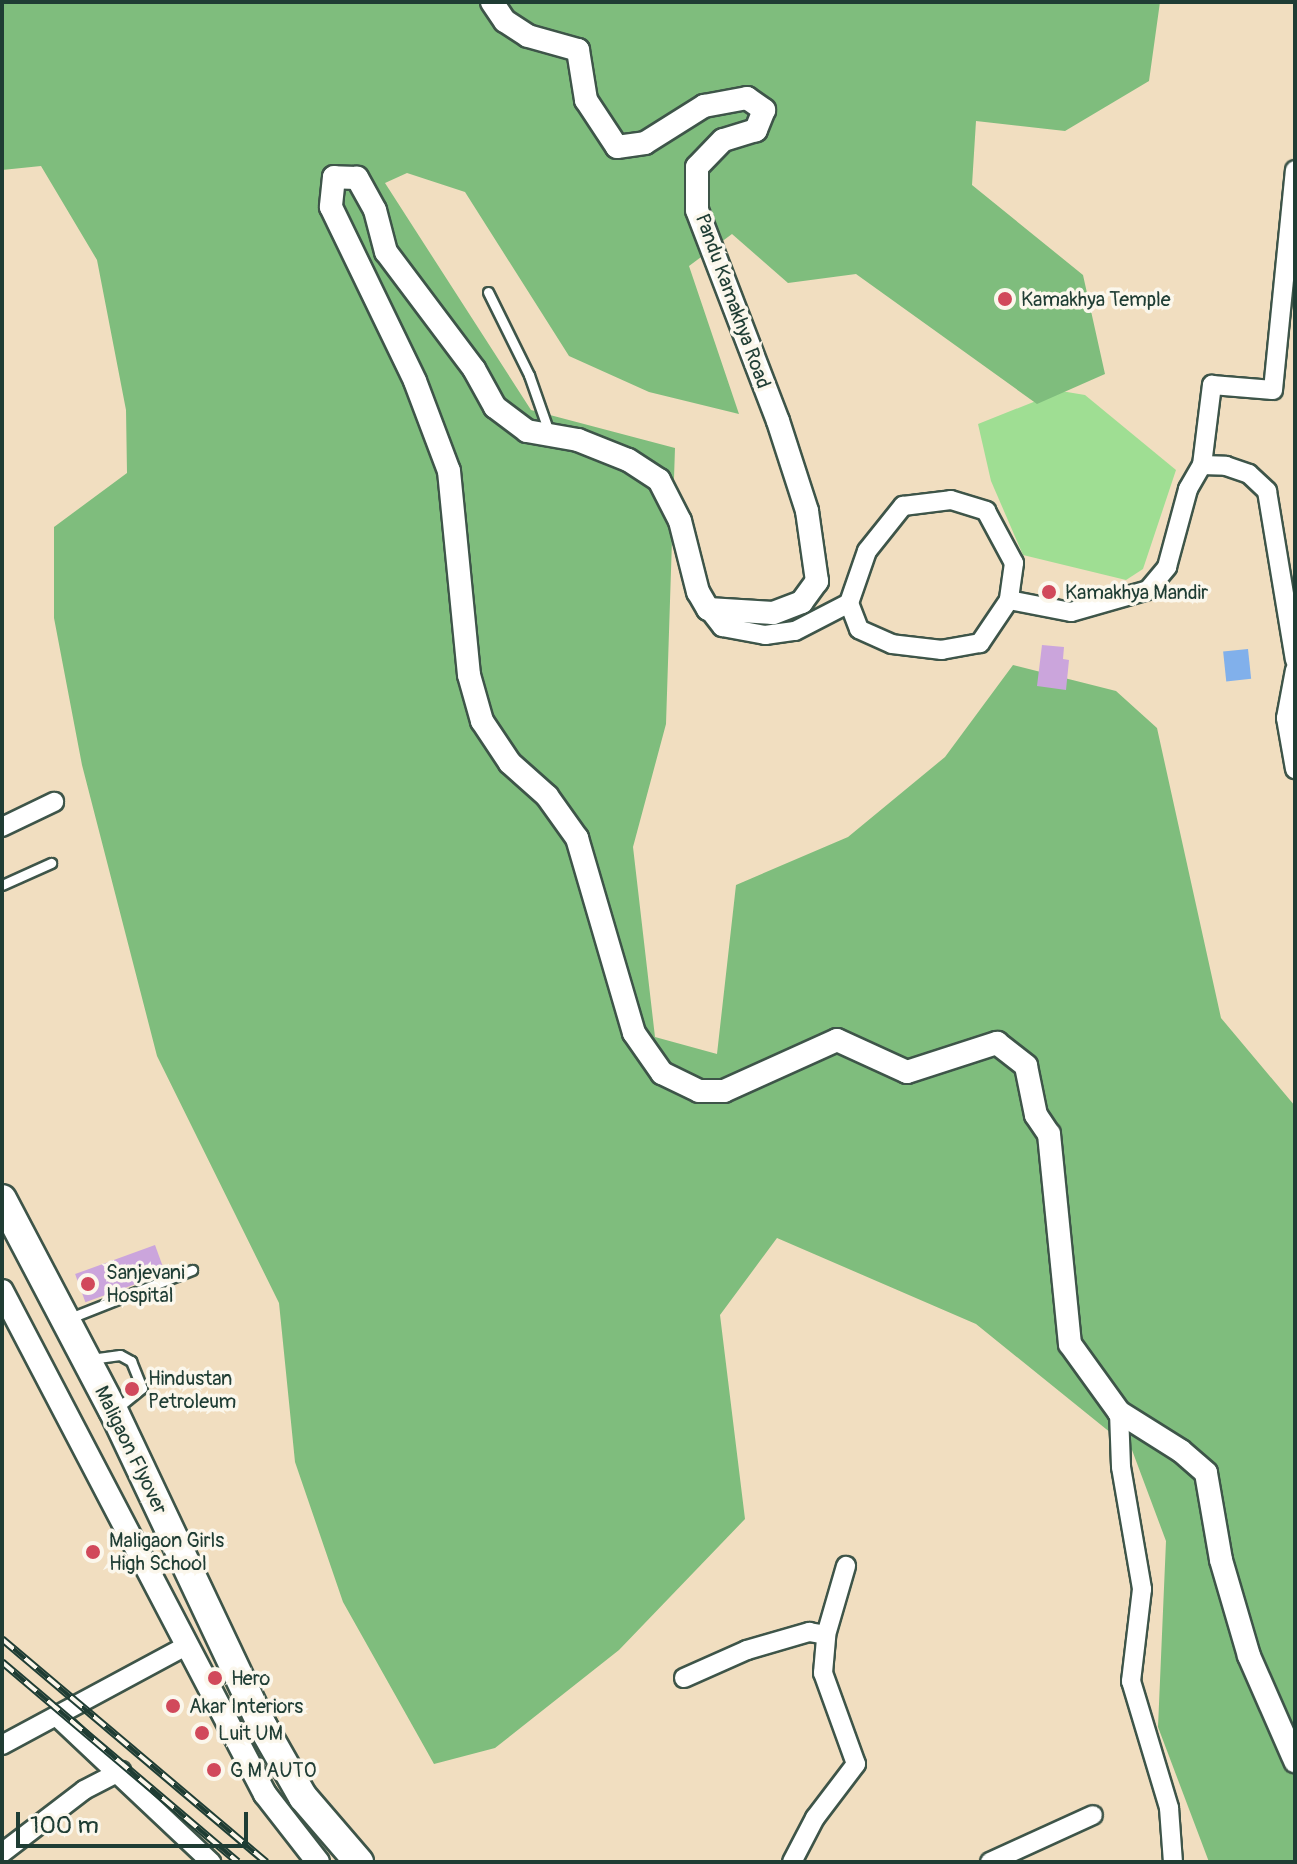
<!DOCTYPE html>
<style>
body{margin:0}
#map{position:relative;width:1297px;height:1864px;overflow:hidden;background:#f1dec0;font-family:Pangolin,sans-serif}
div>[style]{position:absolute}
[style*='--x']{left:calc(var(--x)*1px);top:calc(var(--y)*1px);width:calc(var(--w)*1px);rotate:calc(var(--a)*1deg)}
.green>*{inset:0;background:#9fde93}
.forest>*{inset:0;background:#7fbd7d}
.water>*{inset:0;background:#81b0eb;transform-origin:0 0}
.building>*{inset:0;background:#cba5dc;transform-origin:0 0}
.roads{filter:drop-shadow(2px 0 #3e5549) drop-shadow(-2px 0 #3e5549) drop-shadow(0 2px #3e5549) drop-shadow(0 -2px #3e5549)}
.service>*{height:9px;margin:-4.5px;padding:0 4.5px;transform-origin:4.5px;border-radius:4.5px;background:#fff}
.minor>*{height:18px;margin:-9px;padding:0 9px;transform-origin:9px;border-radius:9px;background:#fff}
.tertiary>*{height:22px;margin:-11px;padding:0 11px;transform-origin:11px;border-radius:11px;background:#fff}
.primary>*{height:28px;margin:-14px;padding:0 14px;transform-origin:14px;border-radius:14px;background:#fff}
.rail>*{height:8px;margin-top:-4px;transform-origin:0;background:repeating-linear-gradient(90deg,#fbf7ec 0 15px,#1f3d34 0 30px);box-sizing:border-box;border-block:2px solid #1f3d34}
.dots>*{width:22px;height:22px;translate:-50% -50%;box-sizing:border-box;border:4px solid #fbf7ec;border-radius:50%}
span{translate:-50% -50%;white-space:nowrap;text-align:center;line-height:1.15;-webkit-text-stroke:7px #fbf7ec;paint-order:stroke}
.poi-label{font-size:20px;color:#1f3d34}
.left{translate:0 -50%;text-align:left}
.street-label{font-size:20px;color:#1f3d34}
.frame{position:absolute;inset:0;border:4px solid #1f3d34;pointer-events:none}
.scale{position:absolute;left:16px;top:1812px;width:232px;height:36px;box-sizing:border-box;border:4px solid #1f3d34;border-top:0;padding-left:10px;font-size:24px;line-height:28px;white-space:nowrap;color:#1f3d34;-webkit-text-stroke:6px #fbf7ec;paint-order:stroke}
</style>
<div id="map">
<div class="green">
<i style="clip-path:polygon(1061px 391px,1085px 395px,1176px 470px,1143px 569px,1126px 580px,1023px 555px,991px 481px,978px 424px)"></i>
</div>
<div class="forest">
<i style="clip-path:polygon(2px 2px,1160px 2px,1149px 81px,1065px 131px,976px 121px,972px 185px,1083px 275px,1105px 374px,1037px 404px,856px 274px,788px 283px,732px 234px,689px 266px,739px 414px,649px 392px,569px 356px,465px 192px,407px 173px,385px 183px,531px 410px,675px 448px,666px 724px,633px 847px,655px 1037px,717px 1054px,736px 885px,848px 837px,945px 757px,1013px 665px,1116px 691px,1157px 728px,1221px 1018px,1295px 1106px,1295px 1862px,1209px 1862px,1158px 1727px,1166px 1541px,1132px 1450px,976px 1324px,777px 1238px,720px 1315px,745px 1519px,619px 1650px,495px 1748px,434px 1764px,343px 1602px,295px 1462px,279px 1303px,157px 1056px,82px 765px,54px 618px,54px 527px,127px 473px,126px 410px,97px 260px,41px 166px,2px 170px)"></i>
</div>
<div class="water">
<i style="left:1248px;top:649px;width:30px;height:25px;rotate:84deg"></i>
</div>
<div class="building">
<i style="clip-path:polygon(1042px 645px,1064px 647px,1063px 659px,1069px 660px,1066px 690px,1037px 686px)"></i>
<i style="left:155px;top:1245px;width:30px;height:85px;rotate:70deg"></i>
</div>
<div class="roads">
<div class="service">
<i style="--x:488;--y:292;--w:93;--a:63.7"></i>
<i style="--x:529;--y:375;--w:60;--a:70.7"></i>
<i style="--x:2;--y:885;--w:54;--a:-24.2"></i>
<i style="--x:75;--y:1316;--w:126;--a:-21.5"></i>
<i style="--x:98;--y:1358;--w:22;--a:-8"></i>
<i style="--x:120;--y:1355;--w:13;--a:29"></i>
<i style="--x:131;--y:1361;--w:29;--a:68"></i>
<i style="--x:142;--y:1388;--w:27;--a:141"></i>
</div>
<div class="minor">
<i style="--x:1202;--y:465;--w:81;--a:-82.9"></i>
<i style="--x:1212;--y:385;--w:61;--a:4.7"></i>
<i style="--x:1273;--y:390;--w:221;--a:-84.3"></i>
<i style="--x:951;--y:500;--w:37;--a:17"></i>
<i style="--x:986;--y:511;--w:59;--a:61.7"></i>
<i style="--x:1014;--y:563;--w:37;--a:98"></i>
<i style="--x:1009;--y:600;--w:52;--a:124"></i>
<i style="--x:980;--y:643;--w:39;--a:170"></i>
<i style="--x:942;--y:650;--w:50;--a:-173.2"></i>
<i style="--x:892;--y:644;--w:36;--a:-156"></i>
<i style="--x:859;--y:629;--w:28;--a:-111"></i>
<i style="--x:849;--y:603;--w:55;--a:-70.9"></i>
<i style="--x:867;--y:551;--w:58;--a:-51.3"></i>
<i style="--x:903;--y:506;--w:48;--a:-7.1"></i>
<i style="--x:1009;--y:600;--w:63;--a:11"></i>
<i style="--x:1071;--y:612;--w:80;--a:-15.9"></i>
<i style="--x:1148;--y:590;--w:30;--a:-50"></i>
<i style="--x:1167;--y:567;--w:81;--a:-74.9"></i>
<i style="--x:1188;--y:489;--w:28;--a:-60"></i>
<i style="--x:1202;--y:465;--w:24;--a:2"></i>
<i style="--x:1226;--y:466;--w:24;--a:19"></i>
<i style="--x:1249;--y:474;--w:25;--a:43"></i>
<i style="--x:1267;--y:491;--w:171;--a:80.6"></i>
<i style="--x:708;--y:609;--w:23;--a:52"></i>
<i style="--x:722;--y:627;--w:44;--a:10.5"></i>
<i style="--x:765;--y:635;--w:30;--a:-8"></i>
<i style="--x:795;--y:631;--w:61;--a:-27.4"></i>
<i style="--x:1295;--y:670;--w:49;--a:100.6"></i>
<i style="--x:1286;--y:718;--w:52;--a:80"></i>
<i style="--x:2;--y:827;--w:58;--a:-25.7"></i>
<i style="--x:1119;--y:1412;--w:55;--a:87.9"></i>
<i style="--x:1121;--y:1467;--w:124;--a:80.2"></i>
<i style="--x:1142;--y:1589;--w:93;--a:96.8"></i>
<i style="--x:1131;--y:1681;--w:133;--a:73.3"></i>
<i style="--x:1169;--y:1808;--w:54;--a:85.8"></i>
<i style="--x:684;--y:1678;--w:69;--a:-24"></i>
<i style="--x:747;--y:1650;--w:65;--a:-16.2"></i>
<i style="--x:809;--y:1632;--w:17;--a:10"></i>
<i style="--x:57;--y:1717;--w:212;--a:43.3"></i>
<i style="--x:2;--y:1745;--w:207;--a:-28.3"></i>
<i style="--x:2;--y:1853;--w:103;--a:-37.5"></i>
<i style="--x:84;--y:1790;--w:42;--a:-27.2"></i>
<i style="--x:792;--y:1862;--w:50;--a:-62.4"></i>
<i style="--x:815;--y:1818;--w:68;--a:-52.8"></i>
<i style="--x:856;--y:1764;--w:97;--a:-109.9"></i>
<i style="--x:823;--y:1673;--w:38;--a:-85"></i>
<i style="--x:826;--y:1635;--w:72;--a:-73.8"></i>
<i style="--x:990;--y:1862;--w:113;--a:-24.5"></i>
</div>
<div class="tertiary">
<i style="--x:492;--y:2;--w:23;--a:56"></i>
<i style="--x:505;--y:21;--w:27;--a:33"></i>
<i style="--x:528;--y:36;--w:52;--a:15.6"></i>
<i style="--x:578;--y:50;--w:51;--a:80.9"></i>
<i style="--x:586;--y:100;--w:56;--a:56.6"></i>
<i style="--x:617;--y:147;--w:28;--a:-8"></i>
<i style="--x:645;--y:143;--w:70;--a:-32.1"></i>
<i style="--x:704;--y:106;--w:44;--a:-10.5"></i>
<i style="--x:747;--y:98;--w:21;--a:35"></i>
<i style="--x:764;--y:110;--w:22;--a:112"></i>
<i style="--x:756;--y:130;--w:34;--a:163"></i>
<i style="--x:723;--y:140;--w:37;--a:134"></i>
<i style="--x:697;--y:167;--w:43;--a:90"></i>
<i style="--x:697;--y:210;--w:226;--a:69"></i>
<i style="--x:778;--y:421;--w:95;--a:72.1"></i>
<i style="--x:807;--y:511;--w:71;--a:81.9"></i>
<i style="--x:817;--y:581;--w:26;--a:126"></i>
<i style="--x:802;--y:602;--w:31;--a:159"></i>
<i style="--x:773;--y:613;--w:65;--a:-176.5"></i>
<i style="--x:708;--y:609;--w:20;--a:-120"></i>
<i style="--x:698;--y:592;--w:73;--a:-104.2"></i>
<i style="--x:680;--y:521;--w:46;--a:-117.1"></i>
<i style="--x:659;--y:480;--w:37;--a:-147"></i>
<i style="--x:628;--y:460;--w:54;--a:-158.2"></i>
<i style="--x:578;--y:440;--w:52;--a:-170"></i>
<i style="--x:527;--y:431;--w:40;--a:-143"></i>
<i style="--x:495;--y:407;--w:43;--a:-118.9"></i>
<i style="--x:474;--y:369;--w:146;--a:-126.9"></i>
<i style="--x:386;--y:252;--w:43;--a:-104.7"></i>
<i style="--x:375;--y:210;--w:37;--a:-119"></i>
<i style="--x:357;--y:178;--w:23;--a:-178"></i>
<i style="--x:334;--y:177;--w:30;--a:96"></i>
<i style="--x:331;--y:207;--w:193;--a:64.2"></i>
<i style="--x:415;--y:381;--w:96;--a:69.3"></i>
<i style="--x:449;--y:471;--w:205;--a:84.4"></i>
<i style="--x:469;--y:675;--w:48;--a:74.2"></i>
<i style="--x:482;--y:721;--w:50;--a:56.3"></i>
<i style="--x:510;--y:763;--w:50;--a:41.7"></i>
<i style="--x:547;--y:796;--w:52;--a:54.5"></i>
<i style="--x:577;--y:838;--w:203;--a:73.7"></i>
<i style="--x:634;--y:1033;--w:49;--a:55"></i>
<i style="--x:662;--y:1073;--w:41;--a:25.9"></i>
<i style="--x:699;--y:1091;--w:25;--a:0"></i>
<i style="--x:724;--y:1091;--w:124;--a:-24.3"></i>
<i style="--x:837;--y:1040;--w:77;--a:24.6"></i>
<i style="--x:907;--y:1072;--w:95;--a:-17.9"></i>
<i style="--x:997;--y:1043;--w:37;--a:38"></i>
<i style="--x:1026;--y:1066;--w:50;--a:78.5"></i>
<i style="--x:1036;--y:1115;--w:23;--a:56"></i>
<i style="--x:1049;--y:1134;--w:211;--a:84.3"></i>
<i style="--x:1070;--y:1344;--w:84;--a:54.2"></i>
<i style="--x:1119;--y:1412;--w:73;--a:32.2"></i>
<i style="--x:1181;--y:1451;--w:33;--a:41"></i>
<i style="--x:1206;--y:1473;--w:88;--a:80.2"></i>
<i style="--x:1221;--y:1560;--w:100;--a:73.7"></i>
<i style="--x:1249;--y:1656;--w:115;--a:66.3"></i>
<i style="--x:2;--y:1291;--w:568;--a:62.4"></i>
<i style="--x:265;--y:1794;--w:86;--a:52.1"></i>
</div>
<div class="primary">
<i style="--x:2;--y:1199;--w:238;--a:62.3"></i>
<i style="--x:113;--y:1410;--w:351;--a:64.7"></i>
<i style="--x:263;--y:1727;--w:81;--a:60.3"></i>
<i style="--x:303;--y:1797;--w:86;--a:49.3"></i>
</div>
</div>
<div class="rail">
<i style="--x:2;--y:1639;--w:346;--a:40.2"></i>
<i style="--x:2;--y:1662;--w:309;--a:40.3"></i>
</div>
<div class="dots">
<i style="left:1005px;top:299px;background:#d1495b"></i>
<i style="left:1049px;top:592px;background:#d1495b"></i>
<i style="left:88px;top:1284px;background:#d1495b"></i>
<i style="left:132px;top:1389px;background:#d1495b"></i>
<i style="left:93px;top:1552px;background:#d1495b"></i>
<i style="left:215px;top:1678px;background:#d1495b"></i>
<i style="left:173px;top:1706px;background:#d1495b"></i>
<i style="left:202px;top:1733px;background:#d1495b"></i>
<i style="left:214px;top:1770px;background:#d1495b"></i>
</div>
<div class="poi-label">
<span class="left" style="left:1021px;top:299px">Kamakhya Temple</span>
<span class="left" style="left:1065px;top:592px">Kamakhya Mandir</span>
<span class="left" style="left:106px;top:1284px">Sanjevani<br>Hospital</span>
<span class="left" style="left:148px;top:1390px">Hindustan<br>Petroleum</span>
<span class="left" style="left:109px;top:1552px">Maligaon Girls<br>High School</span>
<span class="left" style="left:231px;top:1678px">Hero</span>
<span class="left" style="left:189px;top:1706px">Akar Interiors</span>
<span class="left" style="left:218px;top:1733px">Luit UM</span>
<span class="left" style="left:230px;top:1770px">G M AUTO</span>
</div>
<div class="street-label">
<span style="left:733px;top:301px;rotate:70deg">Pandu Kamakhya Road</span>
<span style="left:131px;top:1450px;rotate:64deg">Maligaon Flyover</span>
</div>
<div class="frame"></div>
<div class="scale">100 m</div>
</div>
